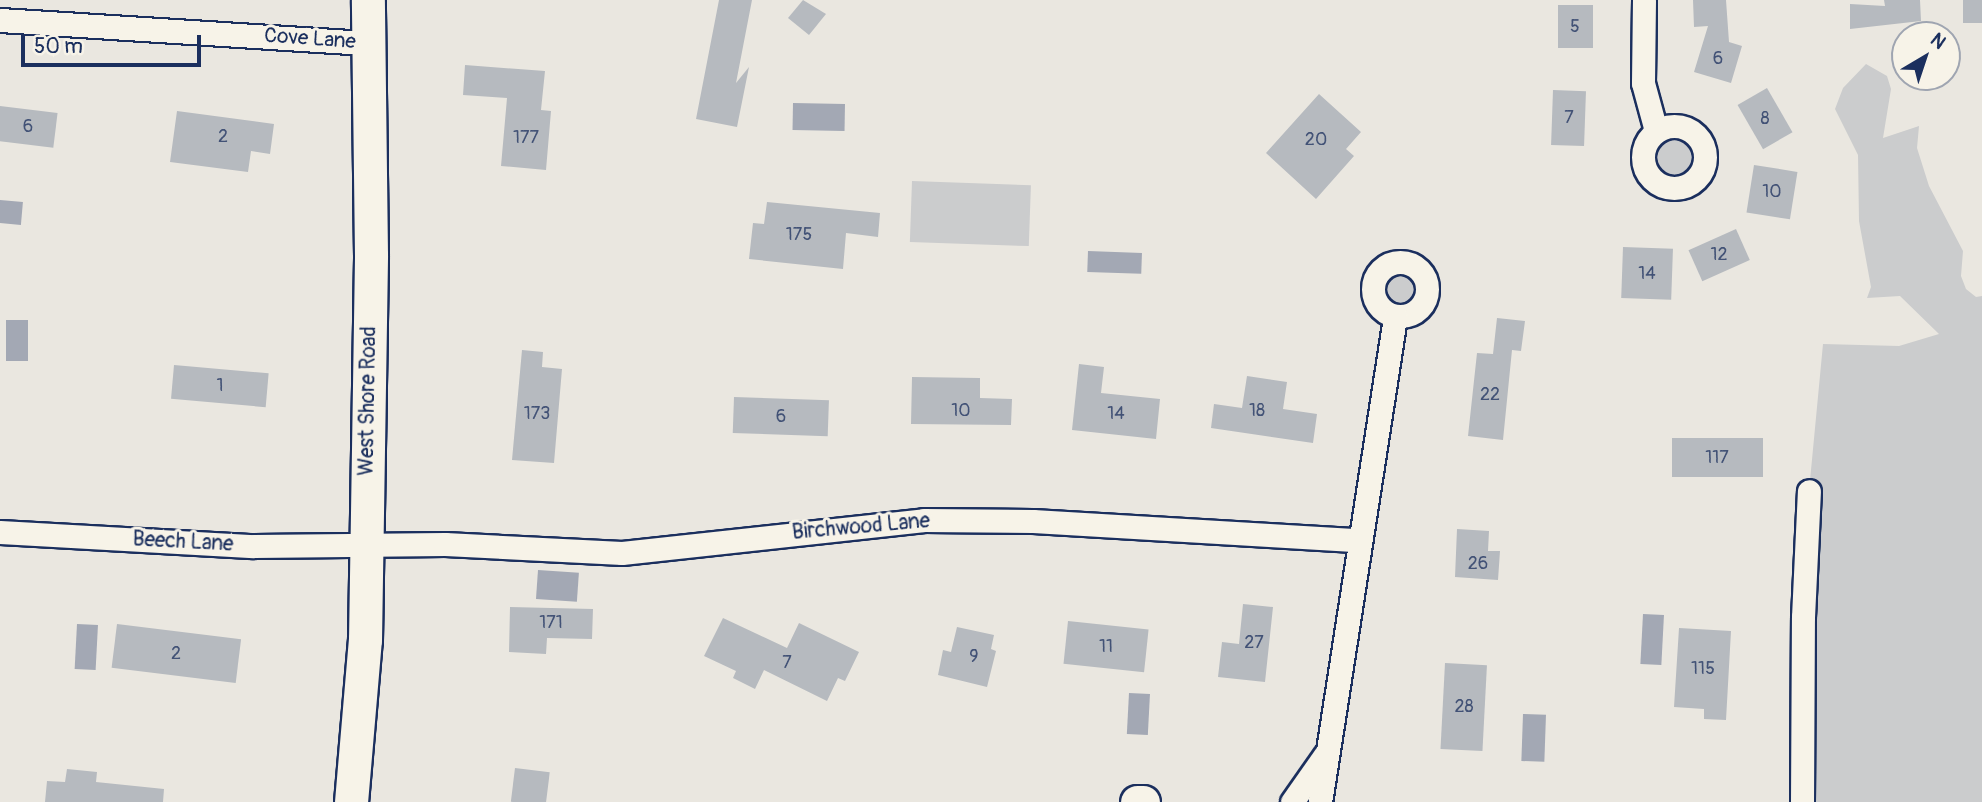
<!DOCTYPE html>
<style>
body{margin:0}
#map{position:relative;width:1982px;height:802px;overflow:hidden;background:#eae7e0;font-family:Pangolin,sans-serif}
div>[style]{position:absolute}
[style*='--x']{left:calc(var(--x)*1px);top:calc(var(--y)*1px);width:calc(var(--w)*1px);rotate:calc(var(--a)*1deg)}
.green>*{inset:0;background:#cbcccd;transform-origin:0 0}
.round{border-radius:50%}
.water>*{inset:0;background:#a3a8b4;transform-origin:0 0}
.building>*{inset:0;background:#b6babf;transform-origin:0 0}
.roads{filter:drop-shadow(2px 0 #1b2f5e) drop-shadow(-2px 0 #1b2f5e) drop-shadow(0 2px #1b2f5e) drop-shadow(0 -2px #1b2f5e)}
.street>*{height:23px;margin:-11.5px;padding:0 11.5px;transform-origin:11.5px;border-radius:11.5px;background:#f7f3e8}
.street>.ring{margin:-11.5px;padding:0;box-sizing:content-box;background:none;border:23px solid #f7f3e8;border-radius:50%}
.secondary>*{height:33px;margin:-16.5px;padding:0 16.5px;transform-origin:16.5px;border-radius:16.5px;background:#f7f3e8}
span{translate:-50% -50%;white-space:nowrap;text-align:center;line-height:1.15;-webkit-text-stroke:6px #f7f3e8;paint-order:stroke}
.number-label{font-size:18px;color:#425276}
.number-label span{-webkit-text-stroke-width:0}
.street-label{font-size:21px;color:#1b2f5e}
.north{position:absolute;left:1891px;top:21px;width:70px;height:70px;box-sizing:border-box;background:#f7f3e8;border:2px solid #9fa5b1;border-radius:50%;rotate:39deg;font-size:19px;font-weight:700;line-height:28px;text-align:center;color:#1b2f5e}
.north::after{content:'';display:block;margin:auto;width:24px;height:32px;background:#1b2f5e;clip-path:polygon(50% 0,100% 100%,50% 72%,0 100%)}
.scale{position:absolute;left:21px;top:35px;width:180px;height:32px;box-sizing:border-box;border:4px solid #1b2f5e;border-top:0;padding-left:9px;font-size:21px;line-height:24px;white-space:nowrap;color:#1b2f5e;-webkit-text-stroke:5px #f7f3e8;paint-order:stroke}
</style>
<div id="map">
<div class="green">
<i style="clip-path:polygon(1866px 64px,1887px 76px,1891px 89px,1883px 138px,1919px 126px,1917px 148px,1929px 186px,1963px 251px,1961px 276px,1966px 289px,1976px 297px,1982px 296px,1982px 802px,1802px 802px,1809px 491px,1823px 344px,1899px 346px,1939px 334px,1900px 296px,1867px 298px,1871px 287px,1859px 221px,1858px 155px,1835px 109px,1843px 88px)"></i>
<i class="round" style="left:1652px;top:136px;width:44px;height:44px"></i>
<i style="left:912px;top:181px;width:119px;height:61px;rotate:2deg"></i>
<i class="round" style="left:1377px;top:267px;width:44px;height:44px"></i>
</div>
<div class="water">
<i style="left:793px;top:103px;width:52px;height:27px;rotate:1deg"></i>
<i style="left:0;top:200px;width:23px;height:23px;rotate:5deg"></i>
<i style="left:1088px;top:251px;width:54px;height:21px;rotate:2deg"></i>
<i style="left:6px;top:320px;width:22px;height:41px"></i>
<i style="left:538px;top:570px;width:41px;height:29px;rotate:4deg"></i>
<i style="left:1643px;top:614px;width:21px;height:50px;rotate:3deg"></i>
<i style="left:77px;top:624px;width:21px;height:45px;rotate:3deg"></i>
<i style="left:1129px;top:693px;width:21px;height:41px;rotate:3deg"></i>
<i style="left:1523px;top:714px;width:23px;height:47px;rotate:2deg"></i>
</div>
<div class="building">
<i style="clip-path:polygon(719px 0,752px 0,736px 83px,749px 67px,737px 127px,696px 119px)"></i>
<i style="clip-path:polygon(803px 0,826px 14px,809px 35px,788px 18px)"></i>
<i style="clip-path:polygon(1693px 0,1726px 0,1729px 42px,1742px 46px,1731px 83px,1694px 72px,1708px 26px,1694px 27px)"></i>
<i style="clip-path:polygon(1884px 0,1920px 0,1921px 21px,1850px 29px,1850px 4px,1885px 6px)"></i>
<i style="left:1963px;top:0;width:19px;height:23px"></i>
<i style="left:1558px;top:5px;width:35px;height:43px"></i>
<i style="clip-path:polygon(465px 65px,545px 71px,541px 110px,551px 111px,546px 170px,501px 166px,507px 98px,463px 95px)"></i>
<i style="left:1767px;top:88px;width:51px;height:34px;rotate:60deg"></i>
<i style="left:1553px;top:90px;width:33px;height:55px;rotate:2deg"></i>
<i style="clip-path:polygon(1319px 94px,1361px 132px,1346px 149px,1354px 156px,1316px 199px,1266px 153px)"></i>
<i style="left:0;top:106px;width:58px;height:35px;rotate:7deg"></i>
<i style="clip-path:polygon(177px 111px,274px 124px,270px 154px,251px 151px,248px 172px,170px 162px)"></i>
<i style="left:1754px;top:165px;width:44px;height:48px;rotate:9deg"></i>
<i style="clip-path:polygon(767px 202px,880px 213px,878px 237px,846px 233px,843px 269px,749px 259px,753px 223px,764px 224px)"></i>
<i style="left:1736px;top:229px;width:34px;height:52px;rotate:66deg"></i>
<i style="left:1623px;top:247px;width:50px;height:51px;rotate:2deg"></i>
<i style="clip-path:polygon(1497px 318px,1525px 321px,1521px 351px,1512px 350px,1503px 440px,1468px 436px,1477px 353px,1493px 354px)"></i>
<i style="clip-path:polygon(522px 350px,543px 352px,542px 367px,562px 369px,554px 463px,512px 460px)"></i>
<i style="clip-path:polygon(1079px 364px,1104px 367px,1101px 393px,1160px 399px,1156px 439px,1072px 430px)"></i>
<i style="left:174px;top:365px;width:95px;height:34px;rotate:5deg"></i>
<i style="clip-path:polygon(1247px 376px,1287px 382px,1283px 409px,1317px 414px,1313px 443px,1211px 428px,1214px 404px,1242px 408px)"></i>
<i style="clip-path:polygon(912px 377px,980px 378px,980px 398px,1012px 399px,1011px 425px,911px 424px)"></i>
<i style="left:734px;top:397px;width:95px;height:36px;rotate:2deg"></i>
<i style="left:1763px;top:438px;width:39px;height:91px;rotate:90deg"></i>
<i style="clip-path:polygon(1457px 529px,1489px 531px,1488px 551px,1500px 551px,1498px 580px,1455px 577px)"></i>
<i style="clip-path:polygon(1243px 604px,1273px 607px,1265px 682px,1218px 677px,1222px 642px,1239px 644px)"></i>
<i style="clip-path:polygon(510px 607px,593px 609px,592px 639px,547px 638px,546px 654px,509px 652px)"></i>
<i style="clip-path:polygon(723px 618px,787px 648px,799px 623px,859px 652px,845px 681px,838px 678px,827px 701px,764px 670px,755px 689px,733px 678px,736px 671px,704px 656px)"></i>
<i style="left:1068px;top:621px;width:81px;height:43px;rotate:6deg"></i>
<i style="left:117px;top:624px;width:125px;height:44px;rotate:7deg"></i>
<i style="clip-path:polygon(957px 627px,994px 635px,991px 649px,996px 651px,987px 687px,938px 675px,943px 650px,951px 652px)"></i>
<i style="clip-path:polygon(1679px 628px,1731px 631px,1726px 720px,1704px 719px,1704px 709px,1674px 707px)"></i>
<i style="left:1445px;top:663px;width:42px;height:86px;rotate:3deg"></i>
<i style="left:515px;top:768px;width:35px;height:34px;rotate:7deg"></i>
<i style="clip-path:polygon(67px 769px,97px 772px,96px 782px,164px 789px,163px 802px,45px 802px,47px 781px,65px 782px)"></i>
</div>
<div class="roads">
<div class="street">
<i style="--x:1644;--y:0;--w:83;--a:90.7"></i>
<i style="--x:1643;--y:83;--w:50;--a:74.8"></i>
<i style="--x:0;--y:20;--w:369;--a:3.6"></i>
<i class="ring" style="left:1643px;top:126px;width:39px;height:39px"></i>
<i class="ring" style="left:1373px;top:262px;width:31px;height:31px"></i>
<i style="--x:0;--y:532;--w:254;--a:3.2"></i>
<i style="--x:254;--y:546;--w:191;--a:-0.6"></i>
<i style="--x:445;--y:544;--w:177;--a:2.9"></i>
<i style="--x:622;--y:553;--w:304;--a:-6.2"></i>
<i style="--x:924;--y:520;--w:109;--a:0.5"></i>
<i style="--x:1033;--y:521;--w:325;--a:3.4"></i>
<i style="--x:1292;--y:802;--w:57;--a:-54.9"></i>
<i style="--x:1320;--y:802;--w:492;--a:-81.2"></i>
<i style="--x:1802;--y:802;--w:185;--a:-89.7"></i>
<i style="--x:1803;--y:617;--w:126;--a:-87.3"></i>
</div>
<div class="secondary">
<i style="--x:351;--y:802;--w:163;--a:-85.1"></i>
<i style="--x:365;--y:640;--w:385;--a:-89.1"></i>
<i style="--x:371;--y:255;--w:255;--a:-90.7"></i>
<i style="--x:1137;--y:802;--w:6;--a:0"></i>
</div>
</div>
<div class="number-label">
<span style="left:1575px;top:27px">5</span>
<span style="left:1718px;top:59px">6</span>
<span style="left:1569px;top:118px">7</span>
<span style="left:1765px;top:119px">8</span>
<span style="left:28px;top:127px">6</span>
<span style="left:223px;top:137px">2</span>
<span style="left:526px;top:138px">177</span>
<span style="left:1316px;top:140px">20</span>
<span style="left:1772px;top:192px">10</span>
<span style="left:799px;top:235px">175</span>
<span style="left:1719px;top:255px">12</span>
<span style="left:1647px;top:274px">14</span>
<span style="left:220px;top:386px">1</span>
<span style="left:1490px;top:395px">22</span>
<span style="left:961px;top:411px">10</span>
<span style="left:1257px;top:411px">18</span>
<span style="left:537px;top:414px">173</span>
<span style="left:1116px;top:414px">14</span>
<span style="left:781px;top:417px">6</span>
<span style="left:1717px;top:458px">117</span>
<span style="left:1478px;top:564px">26</span>
<span style="left:551px;top:623px">171</span>
<span style="left:1254px;top:643px">27</span>
<span style="left:1106px;top:647px">11</span>
<span style="left:176px;top:654px">2</span>
<span style="left:974px;top:657px">9</span>
<span style="left:787px;top:663px">7</span>
<span style="left:1703px;top:669px">115</span>
<span style="left:1464px;top:707px">28</span>
</div>
<div class="street-label">
<span style="left:310px;top:39px;rotate:4deg">Cove Lane</span>
<span style="left:368px;top:401px;rotate:-89deg">West Shore Road</span>
<span style="left:861px;top:527px;rotate:-5deg">Birchwood Lane</span>
<span style="left:183px;top:542px;rotate:3deg">Beech Lane</span>
</div>
<div class="north">N</div>
<div class="scale">50 m</div>
</div>
